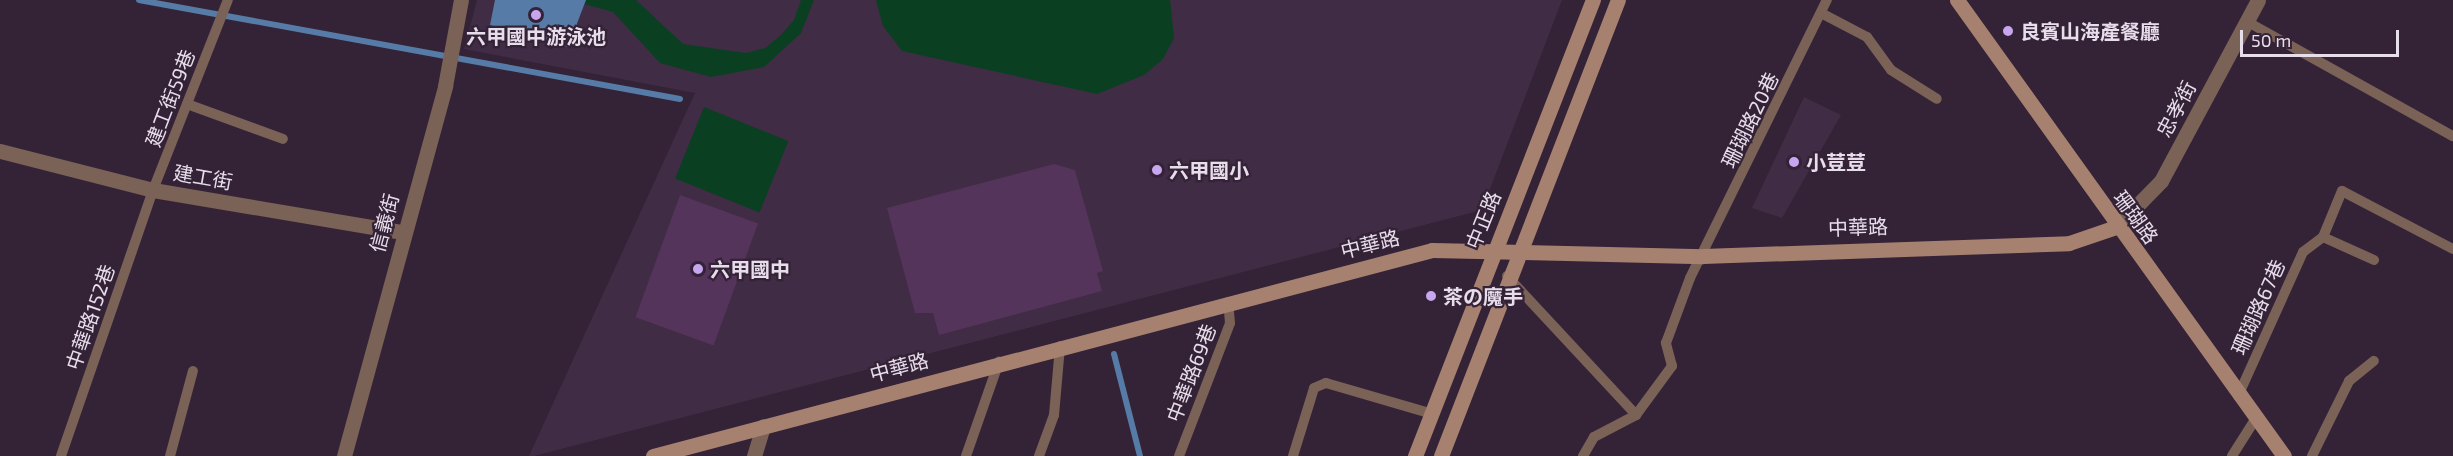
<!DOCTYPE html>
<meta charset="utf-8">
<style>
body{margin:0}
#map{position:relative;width:2453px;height:456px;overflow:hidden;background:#342237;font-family:"Exo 2","Noto Sans TC","Noto Sans JP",sans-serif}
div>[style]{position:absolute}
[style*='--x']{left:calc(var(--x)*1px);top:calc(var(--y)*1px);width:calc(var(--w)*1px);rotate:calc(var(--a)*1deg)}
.built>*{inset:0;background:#402c45}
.green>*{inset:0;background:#0b3f22;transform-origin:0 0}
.water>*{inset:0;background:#557ba6}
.stream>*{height:6px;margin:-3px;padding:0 3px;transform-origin:3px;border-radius:3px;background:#557ba6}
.building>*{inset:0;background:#55345c;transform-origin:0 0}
.lane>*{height:10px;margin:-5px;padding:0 5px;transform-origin:5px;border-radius:5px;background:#7a6256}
.street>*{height:15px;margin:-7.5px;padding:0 7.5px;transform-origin:7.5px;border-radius:7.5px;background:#7a6256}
.secondary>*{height:15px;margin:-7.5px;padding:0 7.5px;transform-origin:7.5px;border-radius:7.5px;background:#a7816f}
.dots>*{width:16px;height:16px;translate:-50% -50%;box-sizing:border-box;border:3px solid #342237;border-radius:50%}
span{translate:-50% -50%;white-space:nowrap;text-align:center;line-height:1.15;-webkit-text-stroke:4.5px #342237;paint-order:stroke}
.poi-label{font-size:20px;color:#e8ddeb;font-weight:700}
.left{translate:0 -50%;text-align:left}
.street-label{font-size:20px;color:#e8ddeb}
.scale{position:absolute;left:2240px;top:30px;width:159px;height:27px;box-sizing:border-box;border:3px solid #e8ddeb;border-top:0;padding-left:8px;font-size:18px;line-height:21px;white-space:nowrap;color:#e8ddeb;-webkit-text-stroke:4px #342237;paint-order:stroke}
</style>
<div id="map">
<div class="built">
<i style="clip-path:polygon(477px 0,1562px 0,1482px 210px,534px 456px,529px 456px,695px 93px,464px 49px)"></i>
<i style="clip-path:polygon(1804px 97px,1841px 115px,1782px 218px,1752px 208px)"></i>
</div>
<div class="green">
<i style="clip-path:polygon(586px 0,636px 0,683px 44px,746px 53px,765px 48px,781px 35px,794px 20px,801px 0,814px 0,801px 33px,764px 67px,711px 77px,660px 63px,613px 12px,584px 4px)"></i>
<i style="clip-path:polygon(876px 0,1170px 0,1174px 38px,1163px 59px,1144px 75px,1097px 94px,902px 51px,883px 26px)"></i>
<i style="left:704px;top:107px;width:91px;height:77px;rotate:22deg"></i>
</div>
<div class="water">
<i style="clip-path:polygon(495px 0,586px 0,568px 47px,490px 25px)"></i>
</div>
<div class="stream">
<i style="--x:139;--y:0;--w:550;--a:10.37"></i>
<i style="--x:1114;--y:354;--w:105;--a:75.7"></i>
</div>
<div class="building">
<i style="clip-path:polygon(1054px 164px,1075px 170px,1103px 271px,1097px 273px,1102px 291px,939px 335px,933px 313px,915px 313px,887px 208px)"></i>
<i style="left:680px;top:195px;width:83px;height:130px;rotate:20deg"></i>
</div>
<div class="lane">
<i style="--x:1821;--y:13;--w:52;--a:27.6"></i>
<i style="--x:1867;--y:37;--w:41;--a:54"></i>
<i style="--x:1891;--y:70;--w:54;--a:32.2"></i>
<i style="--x:2246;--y:21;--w:237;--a:29.1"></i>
<i style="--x:187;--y:104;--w:102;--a:20"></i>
<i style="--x:2323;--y:237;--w:56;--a:24.3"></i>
<i style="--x:1507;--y:276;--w:190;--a:47.1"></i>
<i style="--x:2238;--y:396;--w:158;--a:-65.7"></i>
<i style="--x:2303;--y:252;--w:25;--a:-37"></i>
<i style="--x:2323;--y:237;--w:50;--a:-67.6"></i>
<i style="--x:2342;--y:191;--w:125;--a:27.6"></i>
<i style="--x:61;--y:456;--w:281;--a:-70.9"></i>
<i style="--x:153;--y:190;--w:204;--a:-68.5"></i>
<i style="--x:170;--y:456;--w:88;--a:-74.9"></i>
<i style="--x:966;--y:456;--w:100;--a:-70.7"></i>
<i style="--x:1039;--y:456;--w:44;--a:-69.9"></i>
<i style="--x:1054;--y:415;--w:69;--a:-85"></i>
<i style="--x:1179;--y:456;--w:142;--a:-69"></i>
<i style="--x:1230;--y:323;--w:21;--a:-95"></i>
<i style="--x:1293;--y:456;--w:71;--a:-72.8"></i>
<i style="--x:1314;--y:388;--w:13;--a:-23"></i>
<i style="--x:1326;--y:383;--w:107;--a:16.2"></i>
<i style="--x:1583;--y:456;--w:22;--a:-60"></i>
<i style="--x:1594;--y:437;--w:47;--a:-27.6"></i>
<i style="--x:1636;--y:415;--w:61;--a:-53.7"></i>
<i style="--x:1672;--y:366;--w:24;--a:-105"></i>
<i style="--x:1666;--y:343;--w:69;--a:-69.7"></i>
<i style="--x:1690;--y:278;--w:310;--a:-63.8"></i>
<i style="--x:2232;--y:456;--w:45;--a:-57.7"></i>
<i style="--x:2312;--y:456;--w:84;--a:-63.7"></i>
<i style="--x:2349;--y:381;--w:32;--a:-39"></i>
</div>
<div class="street">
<i style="--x:0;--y:151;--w:158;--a:14.3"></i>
<i style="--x:153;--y:190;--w:253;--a:9.6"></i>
<i style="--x:2116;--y:227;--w:64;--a:-45.6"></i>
<i style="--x:2161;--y:181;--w:205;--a:-61.8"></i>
<i style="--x:344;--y:456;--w:384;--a:-74.7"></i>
<i style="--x:445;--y:86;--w:87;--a:-79.5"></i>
<i style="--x:754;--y:456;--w:31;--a:-73"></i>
</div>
<div class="secondary">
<i style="--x:1957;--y:0;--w:561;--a:54.36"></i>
<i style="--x:653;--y:456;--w:806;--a:-14.81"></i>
<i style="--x:1432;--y:250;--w:271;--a:1.3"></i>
<i style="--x:1703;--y:256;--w:366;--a:-2"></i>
<i style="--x:2069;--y:243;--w:50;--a:-18.8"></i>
<i style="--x:1415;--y:456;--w:490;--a:-68.7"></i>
<i style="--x:1441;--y:456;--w:489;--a:-68.8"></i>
</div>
<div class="dots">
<i style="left:536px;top:15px;background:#c7a6ef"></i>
<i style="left:2008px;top:31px;background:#c7a6ef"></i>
<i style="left:1794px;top:162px;background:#c7a6ef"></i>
<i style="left:1157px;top:170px;background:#c7a6ef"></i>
<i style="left:698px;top:269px;background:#c7a6ef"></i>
<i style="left:1431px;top:296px;background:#c7a6ef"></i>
</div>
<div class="poi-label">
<span class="left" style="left:2020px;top:31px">良賓山海產餐廳</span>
<span style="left:536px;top:36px">六甲國中游泳池</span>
<span class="left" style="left:1806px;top:162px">小荳荳</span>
<span class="left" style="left:1169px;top:170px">六甲國小</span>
<span class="left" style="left:710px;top:269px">六甲國中</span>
<span class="left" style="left:1443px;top:296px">茶の魔手</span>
</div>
<div class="street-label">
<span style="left:170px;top:98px;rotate:-69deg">建工街59巷</span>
<span style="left:2176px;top:109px;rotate:-62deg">忠孝街</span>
<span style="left:1750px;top:120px;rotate:-64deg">珊瑚路20巷</span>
<span style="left:203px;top:177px;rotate:10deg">建工街</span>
<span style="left:2136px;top:217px;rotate:54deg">珊瑚路</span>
<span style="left:1483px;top:220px;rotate:-68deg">中正路</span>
<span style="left:384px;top:223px;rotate:-75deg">信義街</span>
<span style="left:1858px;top:227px;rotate:-2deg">中華路</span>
<span style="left:1370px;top:244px;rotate:-14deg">中華路</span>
<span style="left:2258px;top:307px;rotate:-66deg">珊瑚路67巷</span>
<span style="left:90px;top:317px;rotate:-71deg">中華路152巷</span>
<span style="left:899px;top:367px;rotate:-15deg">中華路</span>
<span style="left:1191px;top:373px;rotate:-69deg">中華路69巷</span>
</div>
<div class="scale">50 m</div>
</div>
